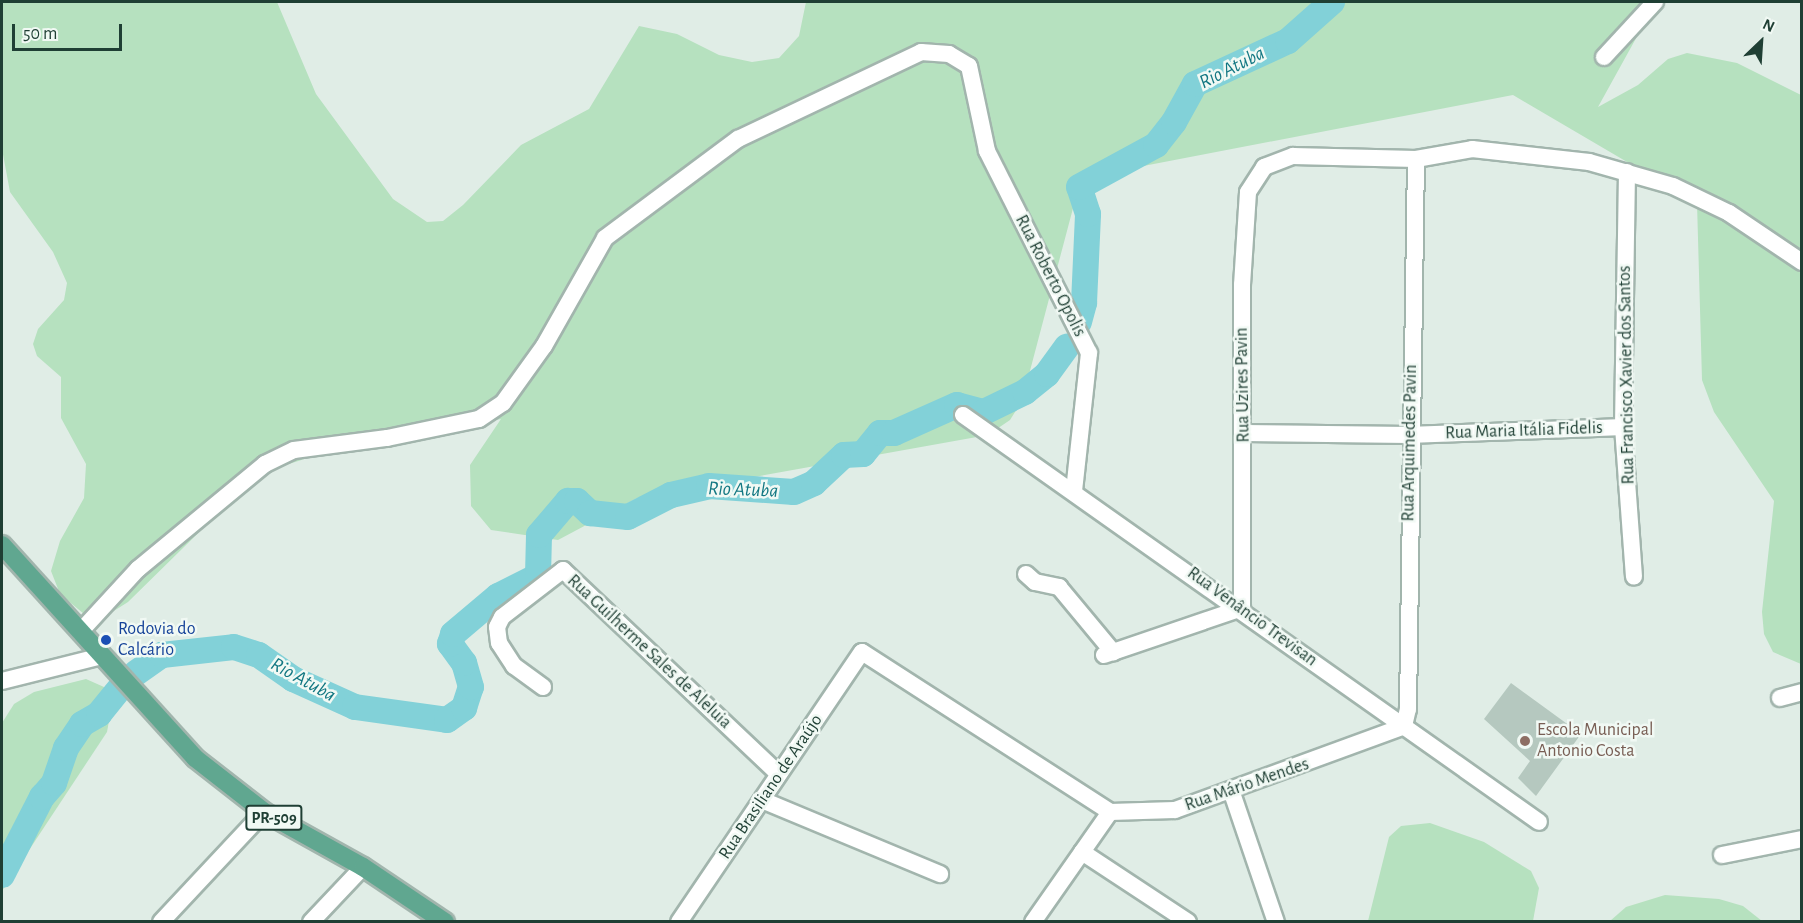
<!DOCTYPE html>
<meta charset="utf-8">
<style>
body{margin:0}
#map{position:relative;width:1803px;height:923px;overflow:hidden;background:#e0ede6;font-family:"Alegreya Sans",sans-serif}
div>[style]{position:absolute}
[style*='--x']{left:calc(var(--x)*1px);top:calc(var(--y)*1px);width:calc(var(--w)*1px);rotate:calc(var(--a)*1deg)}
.green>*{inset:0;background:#b6e1bf}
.river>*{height:26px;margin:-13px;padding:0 13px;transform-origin:13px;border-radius:13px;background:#82d1d8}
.building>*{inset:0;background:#b5c8bf}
.roads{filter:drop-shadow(2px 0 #a2b5ad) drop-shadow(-2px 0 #a2b5ad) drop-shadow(0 2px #a2b5ad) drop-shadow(0 -2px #a2b5ad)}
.minor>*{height:16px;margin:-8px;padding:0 8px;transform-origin:8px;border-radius:8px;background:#fff}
.major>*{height:18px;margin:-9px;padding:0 9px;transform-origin:9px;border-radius:9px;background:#60a790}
.dots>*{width:16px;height:16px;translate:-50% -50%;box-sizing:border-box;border:3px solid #f1f9f4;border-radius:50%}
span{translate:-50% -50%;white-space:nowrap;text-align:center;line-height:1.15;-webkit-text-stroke:5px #f1f9f4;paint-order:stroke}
.shield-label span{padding:2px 4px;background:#f1f9f4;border:2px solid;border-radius:4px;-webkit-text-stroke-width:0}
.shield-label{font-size:16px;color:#1f3f34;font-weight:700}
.street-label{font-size:18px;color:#1f3f34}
.transit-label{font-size:18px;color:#164399}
.left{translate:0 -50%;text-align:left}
.education-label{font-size:18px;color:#785e54}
.water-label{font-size:20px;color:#127782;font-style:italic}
.frame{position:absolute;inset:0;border:3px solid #1f3f34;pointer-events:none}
.north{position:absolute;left:1731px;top:12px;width:60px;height:60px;-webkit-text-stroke:4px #f1f9f4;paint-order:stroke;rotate:25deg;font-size:16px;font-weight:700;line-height:24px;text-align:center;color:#1f3f34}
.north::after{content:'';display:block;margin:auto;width:21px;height:27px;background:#1f3f34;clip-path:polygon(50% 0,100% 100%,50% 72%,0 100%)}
.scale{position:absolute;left:12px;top:24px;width:110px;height:27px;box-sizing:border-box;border:3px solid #1f3f34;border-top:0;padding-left:8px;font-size:18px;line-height:21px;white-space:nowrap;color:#1f3f34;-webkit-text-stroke:4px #f1f9f4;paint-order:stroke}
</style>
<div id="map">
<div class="green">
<i style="clip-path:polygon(2px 2px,277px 2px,316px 94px,393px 199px,427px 222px,443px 221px,463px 205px,521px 145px,589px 109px,639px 26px,677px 34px,719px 55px,752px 62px,779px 58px,799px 36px,806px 2px,1662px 2px,1650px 13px,1598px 107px,1638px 85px,1668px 59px,1687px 53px,1737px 63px,1801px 95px,1801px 664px,1773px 652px,1764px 634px,1762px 612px,1774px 501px,1714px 412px,1702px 380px,1697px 203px,1513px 95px,1081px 178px,1022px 401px,1010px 420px,988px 435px,637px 498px,558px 540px,491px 530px,471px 506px,470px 465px,501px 419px,317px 455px,270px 470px,240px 492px,128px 602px,109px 614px,84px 614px,60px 594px,51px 571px,60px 541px,84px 498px,86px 464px,61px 418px,61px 377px,37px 356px,33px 344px,38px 329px,64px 300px,67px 283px,53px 252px,10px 192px,2px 149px)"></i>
<i style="clip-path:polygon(86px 679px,104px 687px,113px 699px,107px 732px,2px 891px,2px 723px,14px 704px,34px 692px)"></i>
<i style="clip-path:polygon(1430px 823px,1484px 842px,1531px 871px,1539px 888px,1533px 921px,1368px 921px,1389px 837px,1401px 826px)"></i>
<i style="clip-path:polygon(1665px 895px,1719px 899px,1743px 906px,1762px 921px,1610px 921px,1626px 907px)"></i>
</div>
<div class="river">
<i style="--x:1079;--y:322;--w:20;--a:-75"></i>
<i style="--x:1084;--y:303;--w:89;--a:-87.4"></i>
<i style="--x:1088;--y:214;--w:28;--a:-108"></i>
<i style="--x:1079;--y:187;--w:88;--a:-28.6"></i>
<i style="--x:1156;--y:145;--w:29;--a:-52"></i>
<i style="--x:1174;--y:122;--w:43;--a:-61.1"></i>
<i style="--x:1195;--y:84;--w:102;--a:-24.8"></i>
<i style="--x:1288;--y:41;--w:59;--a:-41.6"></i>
<i style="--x:136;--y:673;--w:32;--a:-35"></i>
<i style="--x:162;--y:655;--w:72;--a:-6.3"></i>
<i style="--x:234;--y:647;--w:26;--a:18"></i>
<i style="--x:259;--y:655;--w:42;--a:35.2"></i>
<i style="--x:293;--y:679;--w:68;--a:24.3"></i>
<i style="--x:355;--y:707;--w:93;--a:8"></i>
<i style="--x:447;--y:720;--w:21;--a:-35"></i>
<i style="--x:464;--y:708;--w:22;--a:-72"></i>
<i style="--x:471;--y:687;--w:25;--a:-106"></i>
<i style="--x:464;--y:663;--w:24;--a:-126"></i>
<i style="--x:450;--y:644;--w:10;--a:-73"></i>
<i style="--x:453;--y:634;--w:59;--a:-40.2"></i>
<i style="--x:498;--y:596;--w:45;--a:-26.6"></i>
<i style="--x:538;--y:576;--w:41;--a:-88.6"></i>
<i style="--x:539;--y:535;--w:45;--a:-49.5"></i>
<i style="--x:568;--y:501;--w:9;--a:0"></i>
<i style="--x:577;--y:501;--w:18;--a:43"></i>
<i style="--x:590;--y:513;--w:38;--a:6"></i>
<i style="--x:628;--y:517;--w:48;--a:-27.1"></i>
<i style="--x:671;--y:495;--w:39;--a:-13"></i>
<i style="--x:709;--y:486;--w:85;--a:4"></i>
<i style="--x:794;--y:492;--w:22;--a:-24"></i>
<i style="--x:814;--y:483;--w:41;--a:-43"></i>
<i style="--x:844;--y:455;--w:19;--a:-3"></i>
<i style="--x:863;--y:454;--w:27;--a:-51"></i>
<i style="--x:880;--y:433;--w:14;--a:0"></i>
<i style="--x:894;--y:433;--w:69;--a:-24"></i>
<i style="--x:957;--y:405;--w:28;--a:15"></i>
<i style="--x:984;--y:412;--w:46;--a:-26"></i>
<i style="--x:1025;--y:392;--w:28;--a:-39"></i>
<i style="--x:1047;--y:374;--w:34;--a:-54"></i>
<i style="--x:2;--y:875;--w:88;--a:-62.9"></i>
<i style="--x:42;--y:797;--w:18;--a:-49"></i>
<i style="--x:54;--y:783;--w:37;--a:-71"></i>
<i style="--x:66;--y:748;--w:29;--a:-56"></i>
<i style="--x:82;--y:724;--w:20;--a:-30"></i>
<i style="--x:99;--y:714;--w:32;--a:-51"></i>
</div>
<div class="building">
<i style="clip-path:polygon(1511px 683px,1581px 734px,1536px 796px,1518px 778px,1530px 761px,1484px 719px)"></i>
</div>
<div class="roads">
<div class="minor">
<i style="--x:1604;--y:57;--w:75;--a:-47.2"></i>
<i style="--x:1627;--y:172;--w:255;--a:90.9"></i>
<i style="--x:1623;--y:427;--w:150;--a:85.8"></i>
<i style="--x:963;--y:415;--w:705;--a:35.24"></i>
<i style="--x:1245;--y:433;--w:164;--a:0.7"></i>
<i style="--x:1409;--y:435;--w:214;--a:-2.1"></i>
<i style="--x:1026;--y:574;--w:12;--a:42"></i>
<i style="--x:1035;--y:582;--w:25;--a:12"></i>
<i style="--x:1059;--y:587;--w:85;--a:50.3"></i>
<i style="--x:80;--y:632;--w:86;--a:-47.4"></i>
<i style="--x:138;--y:569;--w:165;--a:-39.6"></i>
<i style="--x:265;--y:464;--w:32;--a:-26"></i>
<i style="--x:294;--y:450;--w:94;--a:-7.4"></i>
<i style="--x:387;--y:438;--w:94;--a:-11.7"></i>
<i style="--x:479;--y:419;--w:29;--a:-34"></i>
<i style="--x:503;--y:403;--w:70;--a:-54.3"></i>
<i style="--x:544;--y:346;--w:124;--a:-60.5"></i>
<i style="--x:605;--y:238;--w:166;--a:-36.7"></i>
<i style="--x:738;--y:139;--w:203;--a:-25.4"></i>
<i style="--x:921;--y:52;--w:28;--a:4"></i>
<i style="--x:949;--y:54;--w:23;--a:31"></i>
<i style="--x:969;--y:66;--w:87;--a:78"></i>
<i style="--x:987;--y:151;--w:226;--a:63.2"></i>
<i style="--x:1089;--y:353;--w:140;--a:96.2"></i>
<i style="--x:1104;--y:655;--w:146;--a:-18.8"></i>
<i style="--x:1242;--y:608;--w:323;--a:-90"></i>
<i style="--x:1242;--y:285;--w:93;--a:-86.3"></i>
<i style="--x:1248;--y:192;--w:30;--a:-57"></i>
<i style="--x:1264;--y:167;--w:31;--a:-21"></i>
<i style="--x:1293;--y:156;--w:123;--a:1.4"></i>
<i style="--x:1416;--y:159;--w:57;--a:-10.1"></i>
<i style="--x:1472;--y:149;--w:118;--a:6.3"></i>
<i style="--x:1589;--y:162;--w:87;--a:15.9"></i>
<i style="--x:1673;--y:186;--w:62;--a:25.7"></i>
<i style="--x:1729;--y:213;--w:88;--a:33.9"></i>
<i style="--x:2;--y:681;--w:103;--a:-14"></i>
<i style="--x:543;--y:687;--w:36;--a:-144"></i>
<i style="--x:514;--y:666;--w:27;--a:-123"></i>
<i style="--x:499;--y:643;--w:16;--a:-97"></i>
<i style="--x:497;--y:627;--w:11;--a:-63"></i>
<i style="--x:502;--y:617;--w:77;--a:-37.6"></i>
<i style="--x:563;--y:570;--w:297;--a:43.4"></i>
<i style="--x:1780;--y:698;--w:23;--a:-15"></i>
<i style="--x:1404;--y:726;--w:17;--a:-77"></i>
<i style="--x:1408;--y:709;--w:550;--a:-89.17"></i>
<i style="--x:1232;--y:793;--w:136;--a:71.2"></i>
<i style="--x:762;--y:800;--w:193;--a:22.6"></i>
<i style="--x:1110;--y:812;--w:65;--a:-1.8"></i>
<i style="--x:1175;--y:810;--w:244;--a:-20.1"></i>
<i style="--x:1082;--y:852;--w:127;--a:33.4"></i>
<i style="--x:1722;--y:855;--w:82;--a:-11.3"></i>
<i style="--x:161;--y:922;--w:151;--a:-46.9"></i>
<i style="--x:311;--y:922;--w:76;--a:-46.6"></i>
<i style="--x:679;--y:922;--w:326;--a:-55.9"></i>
<i style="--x:862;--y:652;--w:295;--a:32.8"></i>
<i style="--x:1033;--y:922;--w:134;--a:-55"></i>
</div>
<div class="major">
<i style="--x:2;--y:545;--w:287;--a:47.8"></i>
<i style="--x:195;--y:758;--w:88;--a:38"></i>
<i style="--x:264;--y:812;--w:113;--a:29.1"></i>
<i style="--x:363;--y:867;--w:99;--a:33.9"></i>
</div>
</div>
<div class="dots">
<i style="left:106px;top:640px;background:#1a4fb4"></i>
<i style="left:1525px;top:741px;background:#8d6e63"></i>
</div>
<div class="shield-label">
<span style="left:274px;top:818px">PR-509</span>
</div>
<div class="street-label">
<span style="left:1050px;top:276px;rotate:63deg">Rua Roberto Opolis</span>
<span style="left:1627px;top:375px;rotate:-91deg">Rua Francisco Xavier dos Santos</span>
<span style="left:1243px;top:385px;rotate:-91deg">Rua Uzires Pavin</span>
<span style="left:1524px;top:431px;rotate:-2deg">Rua Maria Itália Fidelis</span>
<span style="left:1410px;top:443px;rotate:-89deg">Rua Arquimedes Pavin</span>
<span style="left:1252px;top:617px;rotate:36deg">Rua Venâncio Trevisan</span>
<span style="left:649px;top:652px;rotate:43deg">Rua Guilherme Sales de Aleluia</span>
<span style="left:1247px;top:785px;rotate:-19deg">Rua Mário Mendes</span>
<span style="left:771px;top:787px;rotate:-56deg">Rua Brasiliano de Araújo</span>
</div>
<div class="transit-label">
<span class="left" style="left:118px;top:640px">Rodovia do<br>Calcário</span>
</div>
<div class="education-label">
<span class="left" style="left:1537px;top:741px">Escola Municipal<br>Antonio Costa</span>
</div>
<div class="water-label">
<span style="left:1232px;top:68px;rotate:-27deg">Rio Atuba</span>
<span style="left:743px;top:490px;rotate:2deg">Rio Atuba</span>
<span style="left:303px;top:680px;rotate:29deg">Rio Atuba</span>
</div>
<div class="frame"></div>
<div class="north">N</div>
<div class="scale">50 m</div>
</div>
